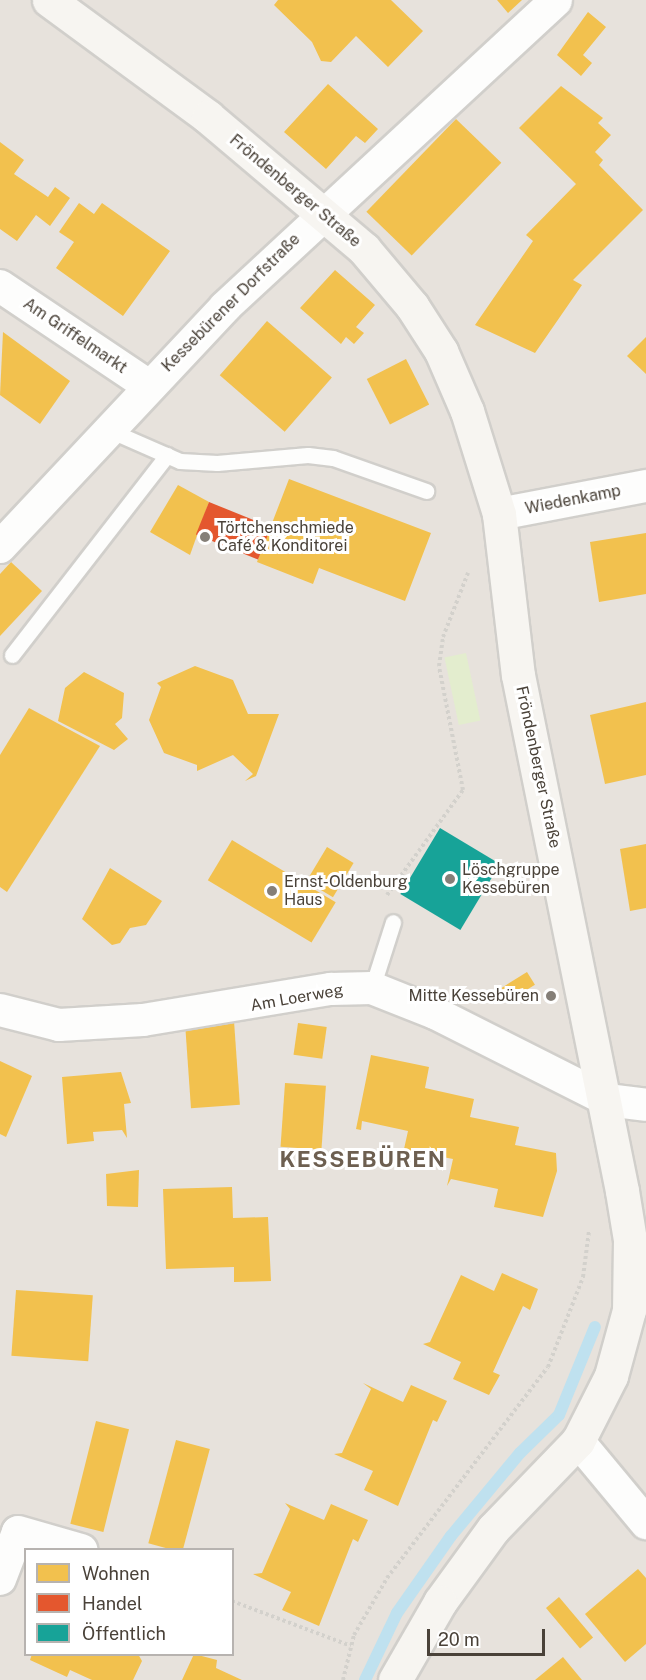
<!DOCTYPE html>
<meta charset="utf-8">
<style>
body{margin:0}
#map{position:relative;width:646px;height:1680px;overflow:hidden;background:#f3f1ed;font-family:"Public Sans",sans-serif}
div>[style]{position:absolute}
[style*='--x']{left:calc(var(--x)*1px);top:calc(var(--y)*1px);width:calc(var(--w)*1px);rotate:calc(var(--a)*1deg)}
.residential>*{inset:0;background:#e7e2dc}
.green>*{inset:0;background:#e3edce;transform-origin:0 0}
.homes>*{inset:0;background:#f2c14e;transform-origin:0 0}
.shops>*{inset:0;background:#e4572e;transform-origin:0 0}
.public>*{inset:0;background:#17a398;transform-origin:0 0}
.stream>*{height:12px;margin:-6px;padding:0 6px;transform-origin:6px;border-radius:6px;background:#bfe1ef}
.path>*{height:4px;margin-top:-2px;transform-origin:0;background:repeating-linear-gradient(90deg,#d3d1cc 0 3px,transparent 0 6px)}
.roads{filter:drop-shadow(2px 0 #d1cfcb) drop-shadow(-2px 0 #d1cfcb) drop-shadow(0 2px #d1cfcb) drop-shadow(0 -2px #d1cfcb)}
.service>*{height:15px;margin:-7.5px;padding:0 7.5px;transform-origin:7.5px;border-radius:7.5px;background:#fdfdfc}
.minor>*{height:32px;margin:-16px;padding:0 16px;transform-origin:16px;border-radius:16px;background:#fdfdfc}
.secondary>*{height:33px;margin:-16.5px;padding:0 16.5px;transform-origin:16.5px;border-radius:16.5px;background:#f7f5f1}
.dots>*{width:16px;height:16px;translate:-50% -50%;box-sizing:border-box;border:3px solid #fff;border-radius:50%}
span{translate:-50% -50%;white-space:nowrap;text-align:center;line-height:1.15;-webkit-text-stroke:6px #fff;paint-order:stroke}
.street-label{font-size:16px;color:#4a4239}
.poi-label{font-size:16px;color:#4a4239}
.left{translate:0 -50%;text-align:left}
.right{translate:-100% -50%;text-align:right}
.district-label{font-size:22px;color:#6d5f50;font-weight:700;letter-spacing:1.5px}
.legend{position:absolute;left:24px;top:1548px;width:210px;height:108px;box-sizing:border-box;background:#fff;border:2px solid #b7b3b0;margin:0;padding:8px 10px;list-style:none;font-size:18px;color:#4a4239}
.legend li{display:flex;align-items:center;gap:12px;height:30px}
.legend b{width:30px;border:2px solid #b7b3b0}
.scale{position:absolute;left:427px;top:1629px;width:118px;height:27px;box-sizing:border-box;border:3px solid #4a4239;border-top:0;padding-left:8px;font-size:18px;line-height:21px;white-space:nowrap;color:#4a4239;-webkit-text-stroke:4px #fff;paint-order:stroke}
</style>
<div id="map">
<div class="residential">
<i style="clip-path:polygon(evenodd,0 0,646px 0,646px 1680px,0 1680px,0 0,26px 1550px,232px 1550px,232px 1654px,26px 1654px,26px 1550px)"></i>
</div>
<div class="green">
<i style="left:466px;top:653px;width:69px;height:22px;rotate:78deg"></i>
</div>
<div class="homes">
<i style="clip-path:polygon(278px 0,391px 0,423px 31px,388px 67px,356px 36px,331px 62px,321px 61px,312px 42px,274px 5px)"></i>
<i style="clip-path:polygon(497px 0,522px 0,508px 13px)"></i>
<i style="clip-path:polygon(588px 12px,606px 27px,583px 55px,592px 63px,581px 76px,557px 55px)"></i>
<i style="clip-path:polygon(328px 84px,378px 129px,365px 143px,356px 136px,326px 169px,284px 132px)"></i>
<i style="clip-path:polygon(561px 86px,603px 118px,598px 123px,611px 135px,595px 152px,603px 160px,599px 165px,643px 210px,573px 280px,582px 285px,535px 353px,475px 325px,533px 241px,526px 235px,576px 184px,519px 128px)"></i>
<i style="left:456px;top:119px;width:63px;height:129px;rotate:44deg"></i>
<i style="clip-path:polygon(0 142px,24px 160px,14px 174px,48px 197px,55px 187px,70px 198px,50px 226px,36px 215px,17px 241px,0 229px)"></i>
<i style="clip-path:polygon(79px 203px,94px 214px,102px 203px,170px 251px,123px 316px,56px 268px,74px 242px,59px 232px)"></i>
<i style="clip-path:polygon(335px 270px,375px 305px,356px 327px,364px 333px,354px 344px,346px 337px,341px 344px,300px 308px)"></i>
<i style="left:267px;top:321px;width:86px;height:72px;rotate:41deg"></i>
<i style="clip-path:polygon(3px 332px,70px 381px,40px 424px,0 395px)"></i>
<i style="clip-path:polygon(646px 337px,646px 374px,627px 356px)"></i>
<i style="left:406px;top:359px;width:51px;height:44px;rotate:63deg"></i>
<i style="clip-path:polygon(289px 479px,431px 533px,405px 601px,319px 568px,313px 584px,257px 562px)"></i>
<i style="clip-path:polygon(178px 485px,209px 502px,190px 555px,150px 532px)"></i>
<i style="clip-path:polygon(646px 533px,646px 594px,599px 602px,590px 542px)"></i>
<i style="clip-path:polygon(11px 562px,42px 591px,0 636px,0 574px)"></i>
<i style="clip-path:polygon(195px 666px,233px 680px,248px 714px,279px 714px,256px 776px,245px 781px,253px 774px,233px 755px,197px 771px,197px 765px,164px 753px,149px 720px,161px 687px,157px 683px)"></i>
<i style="clip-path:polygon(84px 672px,124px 693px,122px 718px,115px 724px,128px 739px,114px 750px,58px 721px,65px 688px)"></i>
<i style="clip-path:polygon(646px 702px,646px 775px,605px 784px,590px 715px)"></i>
<i style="clip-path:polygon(29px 708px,100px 746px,7px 892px,0 887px,0 755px)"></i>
<i style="left:232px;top:840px;width:121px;height:47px;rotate:31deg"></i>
<i style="clip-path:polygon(646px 844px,646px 908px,630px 911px,620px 849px)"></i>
<i style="left:327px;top:847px;width:31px;height:40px;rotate:31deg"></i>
<i style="clip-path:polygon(110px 868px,162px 901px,146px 925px,130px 928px,120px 943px,112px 945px,82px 919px)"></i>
<i style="left:527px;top:972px;width:15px;height:30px;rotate:58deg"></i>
<i style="left:234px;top:1021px;width:84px;height:49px;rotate:86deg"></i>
<i style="left:298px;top:1023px;width:29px;height:32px;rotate:8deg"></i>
<i style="clip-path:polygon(371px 1055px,429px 1067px,425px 1088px,474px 1099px,470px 1117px,519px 1127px,515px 1145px,556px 1153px,557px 1171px,543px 1217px,494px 1207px,498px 1189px,451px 1179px,447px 1186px,453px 1159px,407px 1150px,402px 1158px,408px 1131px,362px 1121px,361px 1130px,356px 1129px)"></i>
<i style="clip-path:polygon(0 1061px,32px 1076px,6px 1137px,0 1134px)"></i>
<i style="clip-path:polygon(121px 1072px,131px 1103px,124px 1104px,127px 1138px,122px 1130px,93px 1132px,94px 1141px,67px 1144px,62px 1077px)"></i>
<i style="left:285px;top:1083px;width:41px;height:64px;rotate:4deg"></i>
<i style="clip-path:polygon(139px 1170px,138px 1207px,107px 1206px,106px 1174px)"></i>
<i style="clip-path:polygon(232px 1187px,233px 1218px,268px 1217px,271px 1281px,234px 1282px,234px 1267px,166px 1269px,163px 1189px)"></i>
<i style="clip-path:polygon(502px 1273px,538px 1289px,530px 1310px,523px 1306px,493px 1372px,500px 1375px,489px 1395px,453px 1379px,461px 1362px,423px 1344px,430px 1342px,461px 1275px,494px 1291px)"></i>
<i style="left:16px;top:1290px;width:77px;height:66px;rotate:4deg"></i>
<i style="clip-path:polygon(363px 1383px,403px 1402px,411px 1385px,447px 1401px,437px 1422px,433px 1420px,398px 1506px,364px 1490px,373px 1471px,334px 1454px,342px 1453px,371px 1389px)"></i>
<i style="left:96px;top:1421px;width:34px;height:106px;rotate:14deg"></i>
<i style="left:176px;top:1440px;width:35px;height:107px;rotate:15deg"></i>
<i style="clip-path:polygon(285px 1503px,324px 1520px,331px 1504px,368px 1520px,358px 1542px,353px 1539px,319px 1626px,282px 1610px,291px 1592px,253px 1574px,262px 1573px,290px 1509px)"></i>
<i style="clip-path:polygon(638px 1569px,646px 1578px,646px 1644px,625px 1662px,585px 1614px)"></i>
<i style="left:559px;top:1597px;width:53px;height:17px;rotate:50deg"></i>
<i style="clip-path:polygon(32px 1654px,138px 1654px,142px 1661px,133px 1680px,92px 1680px,70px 1670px,67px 1677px,30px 1660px)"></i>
<i style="clip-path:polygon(194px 1654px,217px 1660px,216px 1668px,242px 1680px,182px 1680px)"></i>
<i style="clip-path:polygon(563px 1657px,582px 1680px,535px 1680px)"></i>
</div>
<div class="shops">
<i style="left:209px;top:502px;width:67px;height:35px;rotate:22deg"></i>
</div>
<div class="public">
<i style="left:440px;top:828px;width:70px;height:77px;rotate:31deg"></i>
</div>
<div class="stream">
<i style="--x:365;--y:1680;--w:74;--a:-64.5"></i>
<i style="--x:397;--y:1613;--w:94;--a:-55"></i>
<i style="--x:451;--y:1536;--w:108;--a:-50.3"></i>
<i style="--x:520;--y:1453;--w:54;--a:-44.3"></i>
<i style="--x:559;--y:1415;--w:95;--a:-67.8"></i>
</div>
<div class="path">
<i style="--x:387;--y:895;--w:130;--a:-54.1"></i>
<i style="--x:463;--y:790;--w:126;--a:-101"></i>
<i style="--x:439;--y:666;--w:29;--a:-82"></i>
<i style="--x:443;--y:637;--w:69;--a:-68.7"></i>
<i style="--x:232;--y:1601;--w:127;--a:20.7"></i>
<i style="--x:343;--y:1680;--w:46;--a:-76.3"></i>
<i style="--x:354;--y:1635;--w:66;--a:-59.9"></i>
<i style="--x:387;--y:1578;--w:265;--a:-52.7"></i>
<i style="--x:548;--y:1367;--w:97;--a:-68.7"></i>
<i style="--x:583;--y:1277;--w:46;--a:-82.6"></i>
</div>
<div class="roads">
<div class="service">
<i style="--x:109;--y:430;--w:77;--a:23.6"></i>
<i style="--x:180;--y:461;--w:37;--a:3"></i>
<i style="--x:217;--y:463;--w:91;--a:-5"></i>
<i style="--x:308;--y:455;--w:25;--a:7"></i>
<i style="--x:333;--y:458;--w:99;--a:19.5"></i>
<i style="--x:12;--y:655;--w:253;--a:-52.2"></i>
<i style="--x:372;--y:988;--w:69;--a:-72.3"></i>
</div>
<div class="minor">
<i style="--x:0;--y:286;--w:179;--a:33.9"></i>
<i style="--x:499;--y:514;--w:150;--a:-10.8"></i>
<i style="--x:0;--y:547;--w:329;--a:-46.8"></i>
<i style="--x:225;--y:307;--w:451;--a:-42.8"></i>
<i style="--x:0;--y:1010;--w:61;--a:14.3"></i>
<i style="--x:59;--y:1025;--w:84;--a:-3.4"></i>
<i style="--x:143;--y:1020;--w:191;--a:-9.4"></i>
<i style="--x:331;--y:989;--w:41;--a:-1.4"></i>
<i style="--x:372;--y:988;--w:68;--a:21.6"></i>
<i style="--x:435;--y:1013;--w:193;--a:26.8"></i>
<i style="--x:607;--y:1100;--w:39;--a:7"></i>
<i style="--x:578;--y:1441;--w:107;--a:50.3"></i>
<i style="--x:0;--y:1579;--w:50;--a:-69"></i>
<i style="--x:18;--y:1532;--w:66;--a:15.9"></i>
</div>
<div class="secondary">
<i style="--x:49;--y:0;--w:197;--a:36.3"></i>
<i style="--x:208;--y:117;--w:204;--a:40.2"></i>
<i style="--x:364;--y:249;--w:75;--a:49.9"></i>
<i style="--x:412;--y:306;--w:54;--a:57.2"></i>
<i style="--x:441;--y:351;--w:65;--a:66.6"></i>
<i style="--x:467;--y:411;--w:108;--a:72.7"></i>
<i style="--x:499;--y:514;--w:162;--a:83.3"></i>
<i style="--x:518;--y:675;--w:526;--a:78.6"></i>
<i style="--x:622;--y:1191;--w:50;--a:80.7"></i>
<i style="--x:630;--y:1240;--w:70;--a:90.8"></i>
<i style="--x:629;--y:1310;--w:68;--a:105.3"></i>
<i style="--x:611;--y:1376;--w:73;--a:116.9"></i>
<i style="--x:578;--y:1441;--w:122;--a:134"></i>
<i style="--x:493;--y:1529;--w:90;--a:126"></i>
<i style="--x:440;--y:1602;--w:90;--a:120"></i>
</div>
</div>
<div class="dots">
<i style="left:205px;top:537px;background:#857f78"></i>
<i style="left:450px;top:879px;background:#857f78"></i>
<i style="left:272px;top:891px;background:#857f78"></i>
<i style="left:551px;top:996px;background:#857f78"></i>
</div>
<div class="street-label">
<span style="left:295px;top:191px;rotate:40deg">Fröndenberger Straße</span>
<span style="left:231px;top:303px;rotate:-45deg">Kessebürener Dorfstraße</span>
<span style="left:75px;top:336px;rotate:34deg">Am Griffelmarkt</span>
<span style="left:573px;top:500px;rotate:-11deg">Wiedenkamp</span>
<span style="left:538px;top:767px;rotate:78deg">Fröndenberger Straße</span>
<span style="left:297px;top:998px;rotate:-10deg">Am Loerweg</span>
</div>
<div class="poi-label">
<span class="left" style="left:217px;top:537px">Törtchenschmiede<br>Café &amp; Konditorei</span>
<span class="left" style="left:462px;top:879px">Löschgruppe<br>Kessebüren</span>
<span class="left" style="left:284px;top:891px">Ernst-Oldenburg<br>Haus</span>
<span class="right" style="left:539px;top:996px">Mitte Kessebüren</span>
</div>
<div class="district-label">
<span style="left:363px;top:1160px">KESSEBÜREN</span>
</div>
<ul class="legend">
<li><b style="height:16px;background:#f2c14e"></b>Wohnen</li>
<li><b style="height:16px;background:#e4572e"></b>Handel</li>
<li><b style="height:16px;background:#17a398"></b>Öffentlich</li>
</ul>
<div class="scale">20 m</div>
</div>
